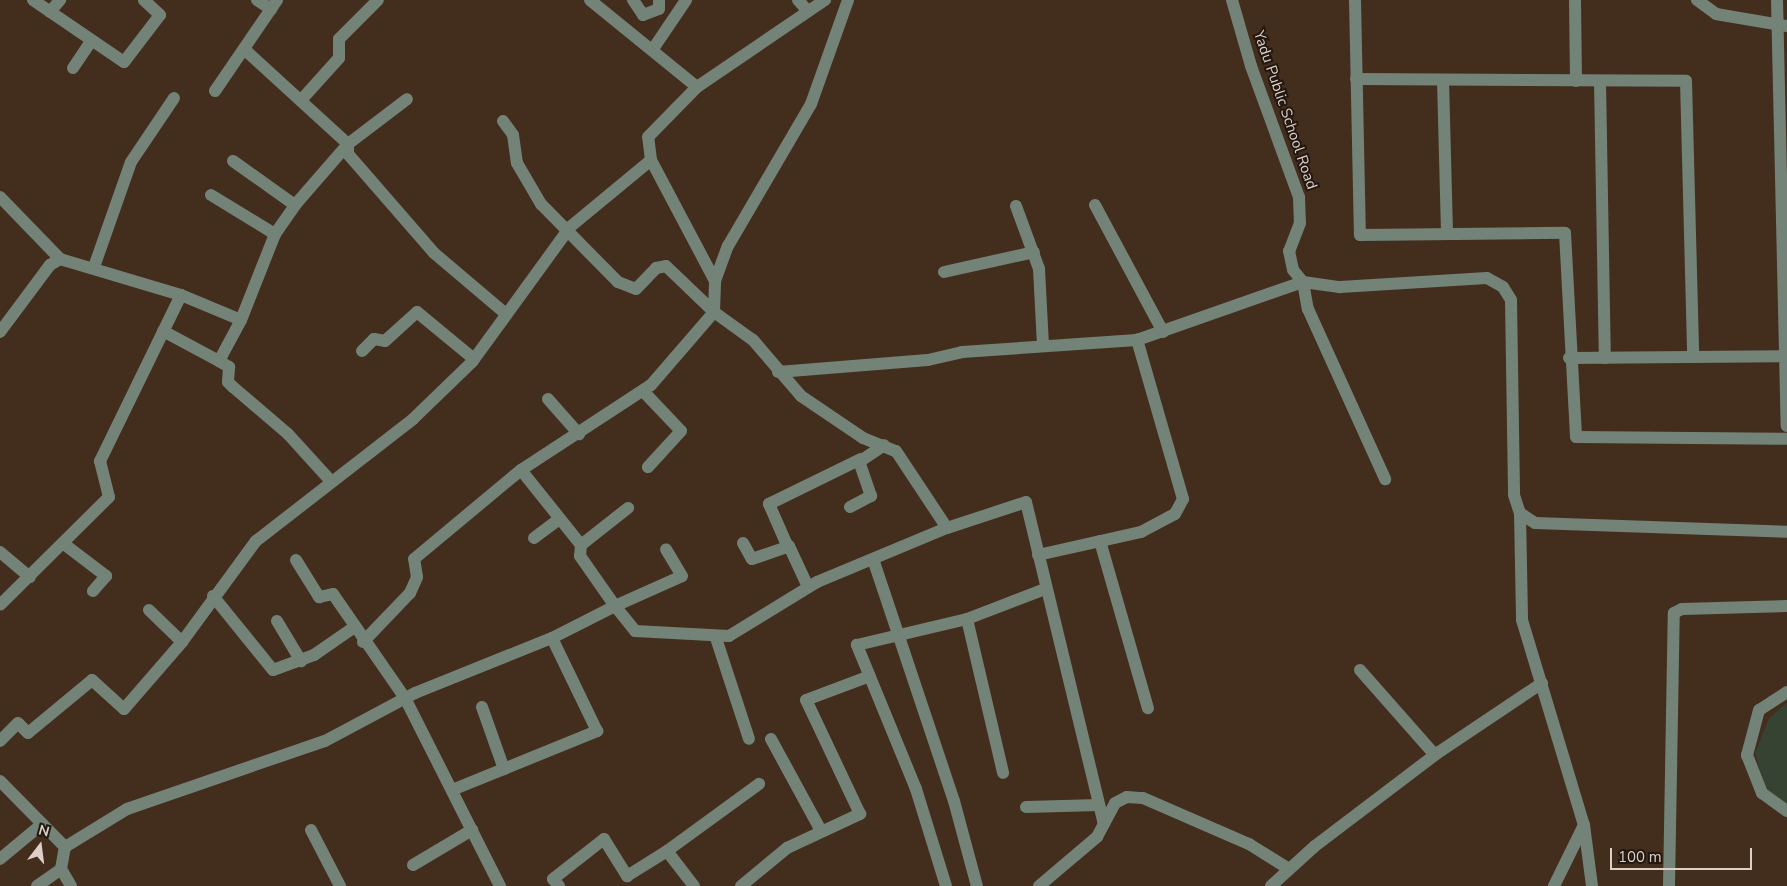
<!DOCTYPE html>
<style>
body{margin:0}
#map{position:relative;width:1787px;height:886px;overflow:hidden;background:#432d1d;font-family:"Nunito Sans",sans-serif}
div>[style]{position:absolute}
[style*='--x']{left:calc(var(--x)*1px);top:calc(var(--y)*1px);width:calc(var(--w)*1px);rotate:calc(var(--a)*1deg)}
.green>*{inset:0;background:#364332}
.minor>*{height:12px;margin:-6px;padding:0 6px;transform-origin:6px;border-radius:6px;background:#738378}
span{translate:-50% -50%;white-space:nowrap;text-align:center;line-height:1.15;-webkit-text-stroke:4px #221811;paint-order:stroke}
.street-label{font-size:15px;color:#ded0c6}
.north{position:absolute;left:15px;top:821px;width:50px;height:50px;-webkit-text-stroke:4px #221811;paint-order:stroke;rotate:15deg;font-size:14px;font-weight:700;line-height:20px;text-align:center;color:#ded0c6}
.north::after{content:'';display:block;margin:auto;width:18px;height:22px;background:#ded0c6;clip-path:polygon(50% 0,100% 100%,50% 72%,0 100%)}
.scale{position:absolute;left:1610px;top:848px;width:142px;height:22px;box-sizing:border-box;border:2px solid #ded0c6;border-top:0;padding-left:6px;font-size:15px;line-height:18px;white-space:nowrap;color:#ded0c6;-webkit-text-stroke:4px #221811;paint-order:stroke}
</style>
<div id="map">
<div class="green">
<i style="clip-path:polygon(1787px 703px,1787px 809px,1765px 789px,1755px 753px,1769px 718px)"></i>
</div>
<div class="minor">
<i style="--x:33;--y:0;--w:110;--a:34.3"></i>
<i style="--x:124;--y:62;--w:59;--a:-52.5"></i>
<i style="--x:160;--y:15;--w:22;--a:-137"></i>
<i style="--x:257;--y:0;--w:17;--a:33"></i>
<i style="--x:590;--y:0;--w:138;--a:39.1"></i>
<i style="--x:697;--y:87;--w:155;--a:-34.2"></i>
<i style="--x:633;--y:0;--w:18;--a:56"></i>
<i style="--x:643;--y:15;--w:17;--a:-21"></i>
<i style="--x:659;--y:9;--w:9;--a:-90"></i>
<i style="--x:798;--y:0;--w:15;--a:48"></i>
<i style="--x:1232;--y:0;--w:69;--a:73.9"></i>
<i style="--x:1251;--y:66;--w:140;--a:69.9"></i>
<i style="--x:1299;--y:197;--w:26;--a:88"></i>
<i style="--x:1300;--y:223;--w:30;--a:111"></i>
<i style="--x:1289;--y:251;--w:19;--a:78"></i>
<i style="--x:1293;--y:270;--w:16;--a:50"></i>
<i style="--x:1303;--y:282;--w:27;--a:80"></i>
<i style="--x:1308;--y:309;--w:187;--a:65.6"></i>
<i style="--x:1355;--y:0;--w:235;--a:88.8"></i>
<i style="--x:1360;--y:235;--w:205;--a:-0.6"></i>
<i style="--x:1565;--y:233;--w:204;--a:86.9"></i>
<i style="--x:1576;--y:437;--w:211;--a:0.5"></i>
<i style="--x:1575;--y:0;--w:81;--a:89.3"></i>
<i style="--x:1697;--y:0;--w:24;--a:36"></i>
<i style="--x:1716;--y:14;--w:72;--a:9.6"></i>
<i style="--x:1777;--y:0;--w:426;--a:88.7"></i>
<i style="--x:50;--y:12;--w:16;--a:-50"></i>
<i style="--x:244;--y:49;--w:141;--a:42.4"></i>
<i style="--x:348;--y:144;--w:10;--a:90"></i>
<i style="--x:348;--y:154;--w:131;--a:49"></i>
<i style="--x:434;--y:253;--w:94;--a:40.3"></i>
<i style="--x:653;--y:49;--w:59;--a:-56"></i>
<i style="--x:73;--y:68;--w:30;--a:-56"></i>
<i style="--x:1356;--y:79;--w:330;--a:0.3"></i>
<i style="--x:1686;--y:81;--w:276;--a:88.5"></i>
<i style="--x:1443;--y:80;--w:153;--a:88.5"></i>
<i style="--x:1600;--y:81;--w:277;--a:89"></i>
<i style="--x:215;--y:91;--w:110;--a:-55.7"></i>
<i style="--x:303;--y:98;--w:54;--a:-48"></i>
<i style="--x:339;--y:58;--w:19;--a:-90"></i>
<i style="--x:339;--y:39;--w:55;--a:-45"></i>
<i style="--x:503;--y:121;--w:17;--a:54"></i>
<i style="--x:513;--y:135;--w:28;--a:82"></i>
<i style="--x:517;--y:163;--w:48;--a:59.7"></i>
<i style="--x:541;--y:204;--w:110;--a:45.4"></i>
<i style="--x:618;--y:282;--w:19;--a:21"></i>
<i style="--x:636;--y:289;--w:29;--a:-46"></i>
<i style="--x:656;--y:268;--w:10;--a:-11"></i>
<i style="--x:666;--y:266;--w:66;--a:43.8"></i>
<i style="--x:714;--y:312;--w:48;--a:35.7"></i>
<i style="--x:753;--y:340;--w:74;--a:49.4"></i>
<i style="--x:801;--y:396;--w:75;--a:34.1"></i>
<i style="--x:863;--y:438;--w:35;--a:22"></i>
<i style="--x:896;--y:451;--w:92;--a:56.5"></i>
<i style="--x:947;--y:528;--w:83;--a:-18.2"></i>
<i style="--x:1026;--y:502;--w:331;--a:76.4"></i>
<i style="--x:651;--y:160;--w:137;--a:62.1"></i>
<i style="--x:233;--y:161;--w:76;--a:35.4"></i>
<i style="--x:211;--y:195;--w:75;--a:31.4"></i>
<i style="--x:0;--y:197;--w:86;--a:45.9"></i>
<i style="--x:1095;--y:205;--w:144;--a:61.8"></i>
<i style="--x:1016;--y:206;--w:67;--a:69.9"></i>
<i style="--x:1039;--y:269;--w:77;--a:87"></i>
<i style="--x:94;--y:267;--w:111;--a:-70.6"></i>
<i style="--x:131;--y:162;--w:77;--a:-56.1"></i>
<i style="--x:944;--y:272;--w:92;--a:-12.5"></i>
<i style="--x:181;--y:295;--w:65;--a:22.6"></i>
<i style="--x:241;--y:320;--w:92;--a:-68.4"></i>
<i style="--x:275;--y:234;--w:35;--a:-55"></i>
<i style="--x:295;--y:205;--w:81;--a:-49"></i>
<i style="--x:348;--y:144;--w:74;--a:-37.3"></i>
<i style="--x:163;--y:331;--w:64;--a:28.2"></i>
<i style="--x:219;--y:361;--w:47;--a:-61.8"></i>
<i style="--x:0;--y:332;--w:84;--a:-53.3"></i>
<i style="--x:50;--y:265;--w:12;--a:-31"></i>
<i style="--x:60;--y:259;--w:126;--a:16.6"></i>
<i style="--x:181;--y:295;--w:185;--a:116"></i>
<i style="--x:100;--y:461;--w:37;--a:76"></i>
<i style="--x:109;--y:497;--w:153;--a:135.3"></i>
<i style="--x:362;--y:351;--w:17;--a:-45"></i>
<i style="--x:374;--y:339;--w:11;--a:10"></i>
<i style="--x:385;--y:341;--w:43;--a:-42.2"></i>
<i style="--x:417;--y:312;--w:74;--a:39.5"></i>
<i style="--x:1569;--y:358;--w:216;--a:-0.5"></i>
<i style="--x:219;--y:361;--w:12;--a:31"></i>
<i style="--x:229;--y:367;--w:15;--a:94"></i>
<i style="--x:228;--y:382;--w:7;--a:45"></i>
<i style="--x:233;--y:387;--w:72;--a:40.5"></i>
<i style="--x:288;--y:434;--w:61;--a:47.7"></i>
<i style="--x:778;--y:372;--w:150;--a:-4.6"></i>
<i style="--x:928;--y:360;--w:35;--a:-13"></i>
<i style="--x:962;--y:352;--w:175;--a:-3.9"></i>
<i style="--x:1137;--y:340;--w:176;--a:-19.3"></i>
<i style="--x:1303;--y:282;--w:37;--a:8"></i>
<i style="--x:1340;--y:287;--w:147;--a:-3.5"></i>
<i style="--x:1487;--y:278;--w:18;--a:29"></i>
<i style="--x:1503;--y:287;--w:15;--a:58"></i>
<i style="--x:1511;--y:300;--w:195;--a:89.1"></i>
<i style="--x:1514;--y:495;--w:19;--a:72"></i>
<i style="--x:1520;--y:513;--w:18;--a:34"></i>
<i style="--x:1535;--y:523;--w:252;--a:2"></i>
<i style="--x:643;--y:391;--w:55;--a:46.5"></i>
<i style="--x:681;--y:431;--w:49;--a:132.5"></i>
<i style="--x:548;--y:399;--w:47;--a:48.5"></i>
<i style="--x:521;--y:470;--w:96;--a:51.3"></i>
<i style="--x:581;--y:545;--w:11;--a:95"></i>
<i style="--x:580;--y:556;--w:61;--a:55"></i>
<i style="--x:615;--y:606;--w:73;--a:-24.1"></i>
<i style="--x:682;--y:576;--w:31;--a:-121"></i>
<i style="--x:850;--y:507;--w:24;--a:-28"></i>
<i style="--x:871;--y:496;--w:36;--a:-109"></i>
<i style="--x:859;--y:462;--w:30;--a:-34"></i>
<i style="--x:1520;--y:513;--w:107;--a:88.9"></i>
<i style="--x:1522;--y:620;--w:214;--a:73.2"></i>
<i style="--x:1584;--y:825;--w:68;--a:116.2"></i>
<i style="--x:534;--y:538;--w:31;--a:-37"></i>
<i style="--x:1100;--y:541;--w:174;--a:74"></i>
<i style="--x:743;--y:543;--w:18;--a:61"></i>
<i style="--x:752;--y:559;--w:39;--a:-19"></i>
<i style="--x:789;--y:546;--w:45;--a:65.1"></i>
<i style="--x:64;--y:544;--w:53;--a:37.3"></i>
<i style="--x:106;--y:576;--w:20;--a:131"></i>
<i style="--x:581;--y:545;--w:60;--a:-38.2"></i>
<i style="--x:787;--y:545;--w:45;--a:-113.7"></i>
<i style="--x:769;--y:504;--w:102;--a:-26.1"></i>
<i style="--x:0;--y:552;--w:39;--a:40"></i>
<i style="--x:1038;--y:555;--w:106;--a:-12.6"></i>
<i style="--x:1141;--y:532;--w:38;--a:-28"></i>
<i style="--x:1175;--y:514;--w:17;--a:-62"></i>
<i style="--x:1183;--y:499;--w:166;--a:-106.1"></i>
<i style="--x:873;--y:559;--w:255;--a:71.5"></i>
<i style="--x:954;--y:801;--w:88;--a:74.9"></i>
<i style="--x:296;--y:560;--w:44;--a:58.1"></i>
<i style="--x:319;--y:597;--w:14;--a:-12"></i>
<i style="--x:333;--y:594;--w:126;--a:55.3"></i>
<i style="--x:405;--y:698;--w:211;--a:63.2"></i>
<i style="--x:213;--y:596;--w:95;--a:51"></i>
<i style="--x:273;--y:670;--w:44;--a:-20.1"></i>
<i style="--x:314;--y:655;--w:47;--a:-34.7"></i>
<i style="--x:967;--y:619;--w:158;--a:76.8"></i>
<i style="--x:277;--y:621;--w:47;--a:59"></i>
<i style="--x:716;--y:638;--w:106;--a:71.9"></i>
<i style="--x:182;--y:642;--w:125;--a:-53.8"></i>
<i style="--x:256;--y:541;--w:199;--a:-37.8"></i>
<i style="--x:413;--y:419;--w:82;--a:-44"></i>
<i style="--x:472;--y:362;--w:167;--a:-54"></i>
<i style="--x:570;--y:227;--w:105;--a:-39.6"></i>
<i style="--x:651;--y:160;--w:23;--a:-97"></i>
<i style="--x:648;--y:137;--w:70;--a:-45.6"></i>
<i style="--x:363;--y:642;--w:68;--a:-46.2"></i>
<i style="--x:410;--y:593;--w:17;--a:-66"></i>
<i style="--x:417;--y:577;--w:18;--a:-99"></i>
<i style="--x:414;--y:559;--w:139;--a:-39.8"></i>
<i style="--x:521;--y:470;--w:155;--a:-33.2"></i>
<i style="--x:651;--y:385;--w:96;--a:-49.2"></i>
<i style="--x:714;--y:312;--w:31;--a:-88"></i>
<i style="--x:715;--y:281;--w:37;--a:-70"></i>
<i style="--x:728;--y:246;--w:164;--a:-59.7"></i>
<i style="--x:811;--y:104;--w:110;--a:-70.4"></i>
<i style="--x:1360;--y:670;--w:113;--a:48.6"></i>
<i style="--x:1787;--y:692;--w:33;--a:147"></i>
<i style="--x:1759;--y:710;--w:47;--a:104.9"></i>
<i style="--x:1747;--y:755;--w:41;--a:68.5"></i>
<i style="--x:1762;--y:793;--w:31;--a:36"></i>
<i style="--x:482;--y:707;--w:66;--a:70.5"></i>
<i style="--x:771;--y:739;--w:102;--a:61.4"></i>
<i style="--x:0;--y:741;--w:25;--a:-45"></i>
<i style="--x:18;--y:723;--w:14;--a:45"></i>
<i style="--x:28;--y:733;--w:83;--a:-39.6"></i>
<i style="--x:92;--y:680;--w:43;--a:42.2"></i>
<i style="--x:124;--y:709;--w:89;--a:-49.1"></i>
<i style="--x:182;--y:642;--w:46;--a:-135.9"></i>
<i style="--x:0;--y:781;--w:93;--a:45.4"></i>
<i style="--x:452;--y:790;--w:157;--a:-22.1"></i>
<i style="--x:597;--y:731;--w:103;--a:-115.8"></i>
<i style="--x:1026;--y:807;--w:73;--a:-1.6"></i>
<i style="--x:1584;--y:825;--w:62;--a:82.5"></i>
<i style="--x:311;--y:830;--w:63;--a:62.6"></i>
<i style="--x:667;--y:851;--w:114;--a:-36.1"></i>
<i style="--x:0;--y:859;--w:55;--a:-39.8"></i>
<i style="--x:413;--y:865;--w:69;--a:-30.7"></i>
<i style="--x:37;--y:886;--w:29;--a:-35"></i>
<i style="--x:71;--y:886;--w:20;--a:-120"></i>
<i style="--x:61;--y:869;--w:22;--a:-80"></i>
<i style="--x:65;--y:847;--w:73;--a:-31.5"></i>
<i style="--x:127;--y:809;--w:209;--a:-19"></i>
<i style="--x:325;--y:741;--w:102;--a:-28.1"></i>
<i style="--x:415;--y:693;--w:148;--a:-21.9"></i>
<i style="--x:552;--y:638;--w:71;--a:-26.9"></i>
<i style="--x:615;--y:606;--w:32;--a:51"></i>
<i style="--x:635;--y:631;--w:94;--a:3"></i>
<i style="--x:729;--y:636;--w:103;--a:-31.5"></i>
<i style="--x:817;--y:582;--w:141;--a:-22.6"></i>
<i style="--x:559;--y:886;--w:9;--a:-131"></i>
<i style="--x:553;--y:879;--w:65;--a:-38.1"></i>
<i style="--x:604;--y:839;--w:44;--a:58.1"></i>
<i style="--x:627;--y:876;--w:47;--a:-32"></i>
<i style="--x:667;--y:851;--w:44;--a:52.4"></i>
<i style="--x:741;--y:886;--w:60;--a:-39.6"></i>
<i style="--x:787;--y:848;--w:81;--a:-25"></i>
<i style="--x:860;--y:814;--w:126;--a:-115.3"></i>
<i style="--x:806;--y:700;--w:68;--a:-20.6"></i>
<i style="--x:946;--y:886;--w:102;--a:-107.2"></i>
<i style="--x:916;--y:789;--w:156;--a:-112.3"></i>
<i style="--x:857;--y:645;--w:113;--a:-13.3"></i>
<i style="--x:967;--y:619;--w:84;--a:-21"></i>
<i style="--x:1039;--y:886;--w:76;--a:-40.2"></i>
<i style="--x:1097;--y:837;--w:38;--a:-62"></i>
<i style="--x:1115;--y:803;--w:13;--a:-27"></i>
<i style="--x:1127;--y:797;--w:16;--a:4"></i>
<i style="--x:1143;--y:798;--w:116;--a:23.5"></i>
<i style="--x:1249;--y:844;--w:47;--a:32"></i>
<i style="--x:1271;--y:886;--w:59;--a:-42.3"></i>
<i style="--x:1315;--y:846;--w:156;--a:-37.2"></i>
<i style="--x:1439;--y:752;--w:124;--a:-33.8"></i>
<i style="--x:1669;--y:886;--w:273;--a:-89"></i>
<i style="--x:1674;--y:613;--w:9;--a:-27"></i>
<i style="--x:1682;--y:609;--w:105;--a:-1.6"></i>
</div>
<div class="street-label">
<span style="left:1285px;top:110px;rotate:71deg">Yadu Public School Road</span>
</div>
<div class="north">N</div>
<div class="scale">100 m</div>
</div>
